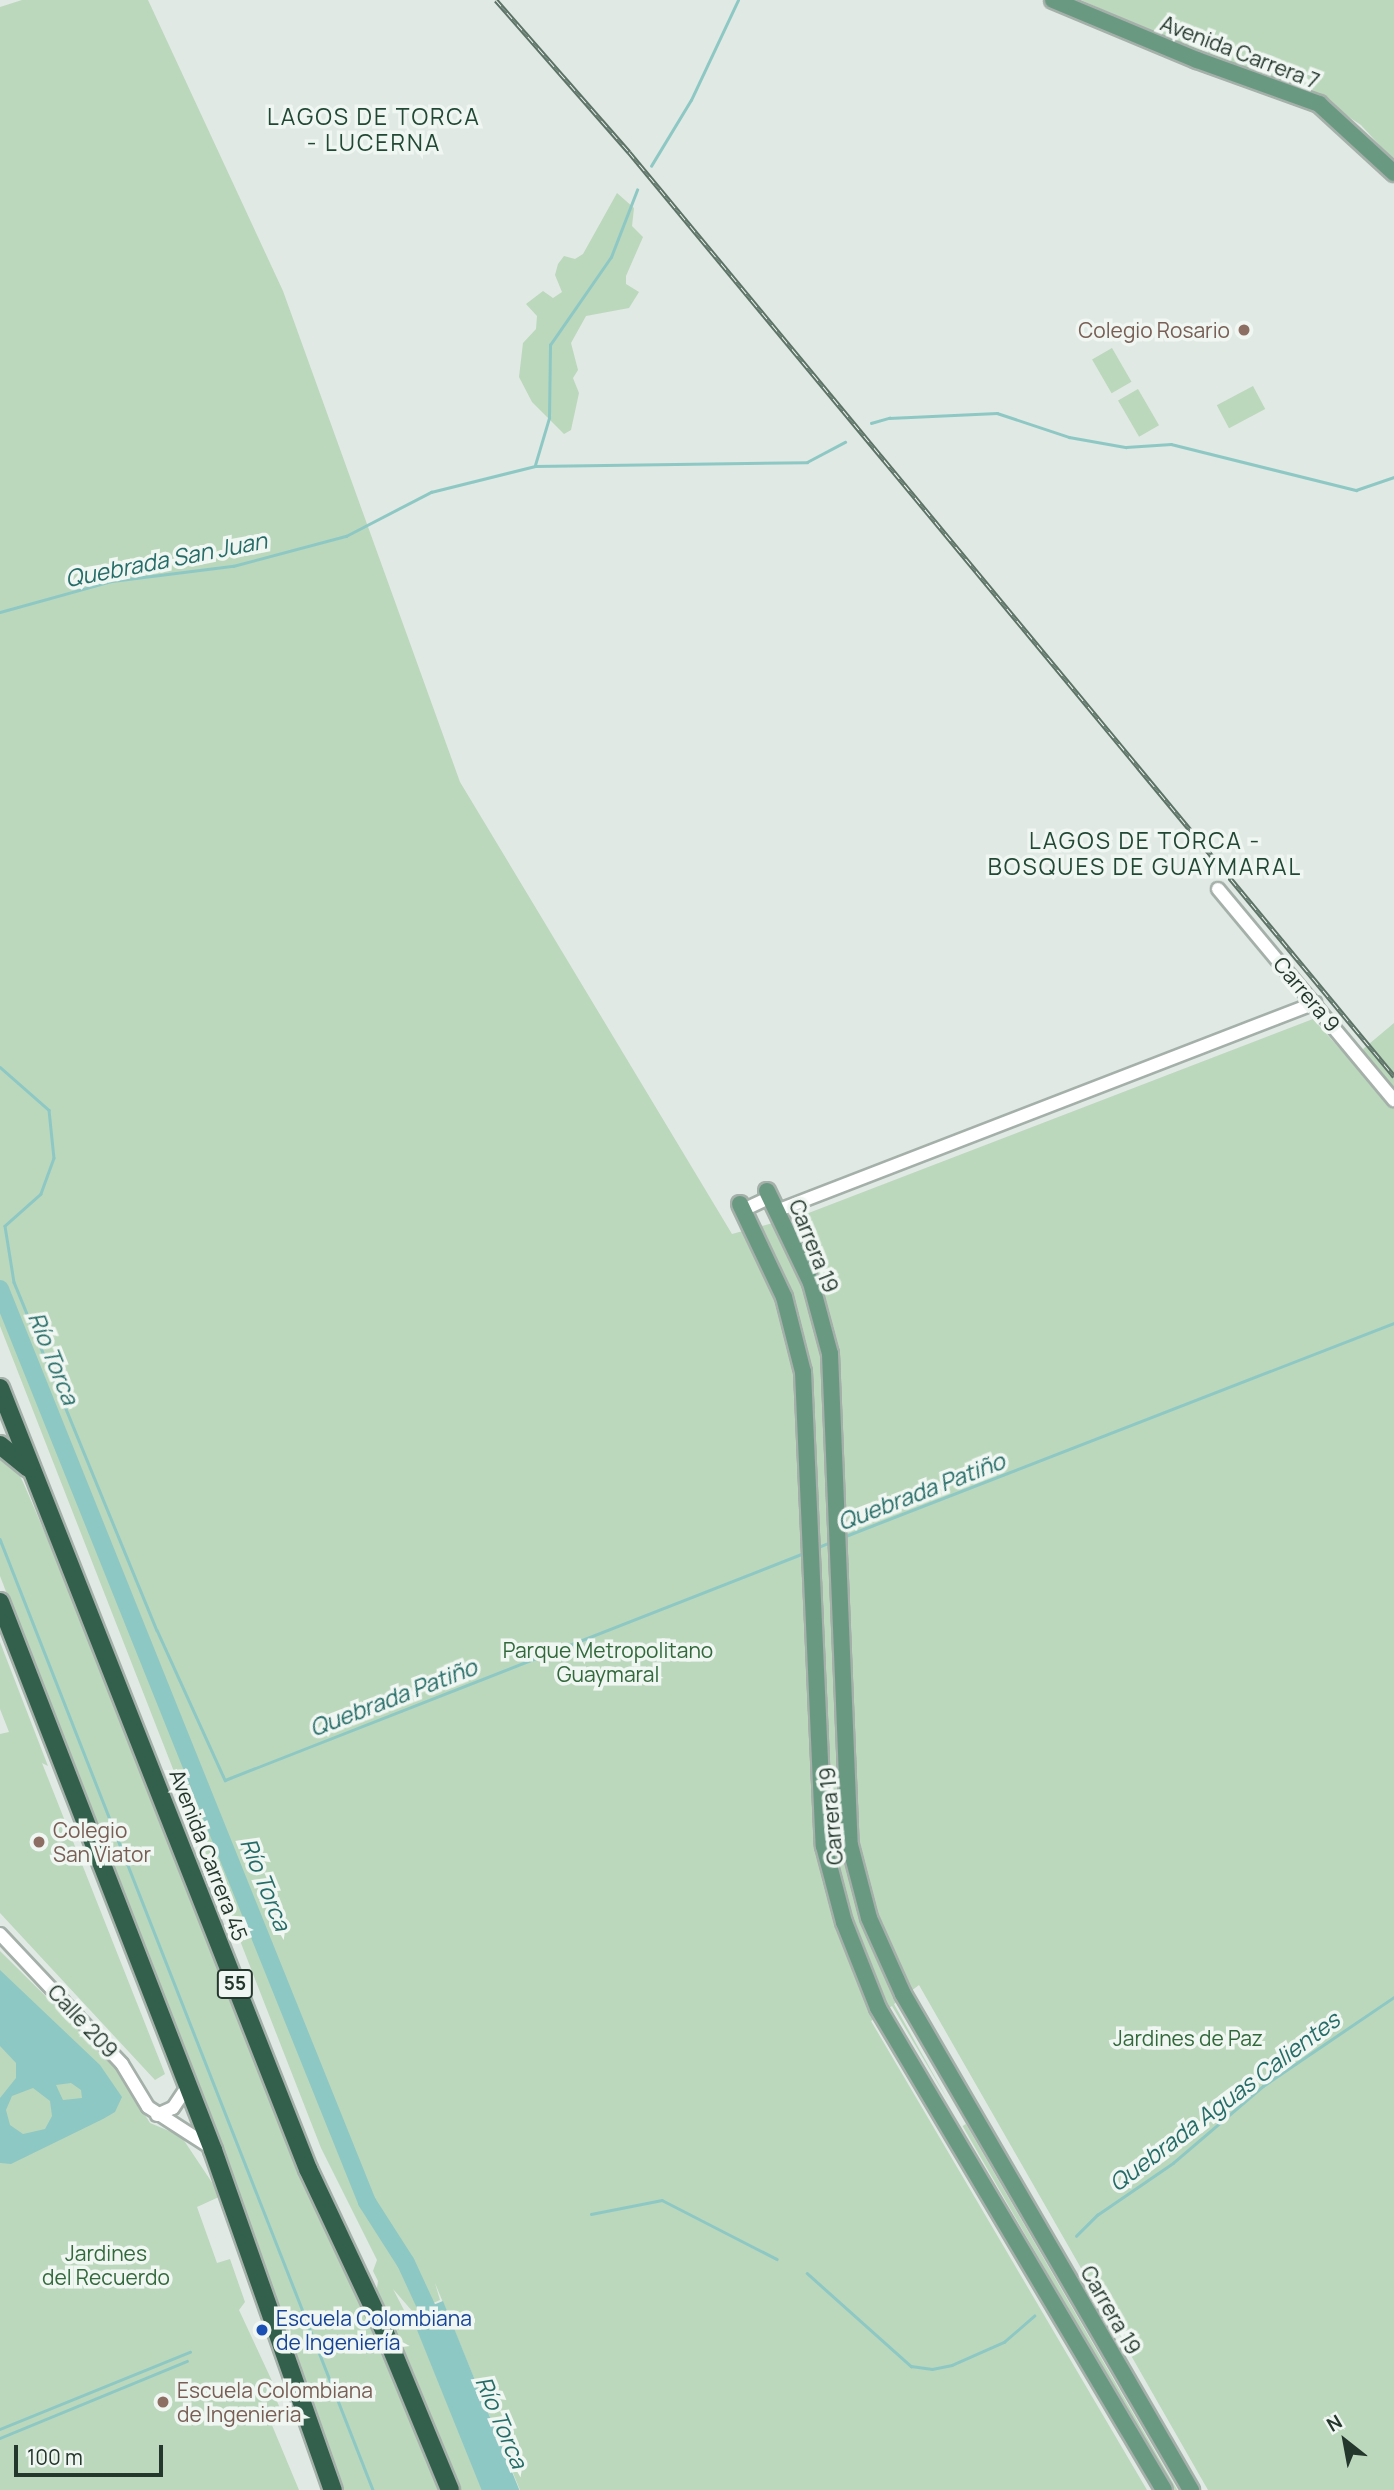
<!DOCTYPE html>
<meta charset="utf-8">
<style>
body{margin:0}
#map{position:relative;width:1394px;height:2490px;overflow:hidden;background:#e0e9e3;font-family:Manrope,sans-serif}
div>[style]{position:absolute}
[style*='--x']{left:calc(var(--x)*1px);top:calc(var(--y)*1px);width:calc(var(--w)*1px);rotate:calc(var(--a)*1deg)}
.green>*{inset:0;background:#bbd8bc;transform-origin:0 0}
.water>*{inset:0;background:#8ec8c4;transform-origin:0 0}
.stream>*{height:2.5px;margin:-1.25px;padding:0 1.25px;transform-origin:1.25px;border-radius:1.25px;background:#8ec8c4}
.river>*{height:18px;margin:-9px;padding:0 9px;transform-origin:9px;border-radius:9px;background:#8ec8c4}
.roads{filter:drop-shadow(2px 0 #a4b0a9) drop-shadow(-2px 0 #a4b0a9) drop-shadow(0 2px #a4b0a9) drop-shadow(0 -2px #a4b0a9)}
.minor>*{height:12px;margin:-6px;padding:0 6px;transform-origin:6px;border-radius:6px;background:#fff}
.major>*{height:16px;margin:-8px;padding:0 8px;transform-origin:8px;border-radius:8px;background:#6a9982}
.highway>*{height:18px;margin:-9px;padding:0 9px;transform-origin:9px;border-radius:9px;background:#32604c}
.rail>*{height:5px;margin-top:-2.5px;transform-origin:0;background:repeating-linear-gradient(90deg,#f0f6f2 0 8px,#5d7368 0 16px);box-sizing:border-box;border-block:2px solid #5d7368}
.dots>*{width:19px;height:19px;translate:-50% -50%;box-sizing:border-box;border:4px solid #f0f6f2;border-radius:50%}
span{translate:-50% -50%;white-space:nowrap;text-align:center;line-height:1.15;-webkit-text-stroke:7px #f0f6f2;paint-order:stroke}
.shield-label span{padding:2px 5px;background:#f0f6f2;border:2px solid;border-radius:5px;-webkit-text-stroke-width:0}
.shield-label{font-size:19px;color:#23372d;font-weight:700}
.street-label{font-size:21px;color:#23372d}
.education-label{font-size:21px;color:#785e54}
.right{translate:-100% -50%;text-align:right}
.left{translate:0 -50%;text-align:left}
.park-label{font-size:21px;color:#32693b}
.transit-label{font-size:21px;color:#164399}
.neighbourhood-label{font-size:23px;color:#214735;letter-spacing:2px}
.water-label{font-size:23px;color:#246c67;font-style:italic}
.north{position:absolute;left:1310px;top:2406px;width:70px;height:70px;-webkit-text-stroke:5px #f0f6f2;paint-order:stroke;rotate:329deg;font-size:19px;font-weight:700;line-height:28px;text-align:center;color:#23372d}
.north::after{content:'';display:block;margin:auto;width:24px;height:32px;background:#23372d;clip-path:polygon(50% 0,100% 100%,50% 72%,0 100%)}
.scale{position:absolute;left:14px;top:2445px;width:149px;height:32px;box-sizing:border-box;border:4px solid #23372d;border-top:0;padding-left:9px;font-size:21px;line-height:24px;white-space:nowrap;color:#23372d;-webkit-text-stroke:5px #f0f6f2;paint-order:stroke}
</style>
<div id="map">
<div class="green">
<i style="clip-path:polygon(22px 0,148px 0,283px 291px,460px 782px,732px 1234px,806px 1214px,1313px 1019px,1350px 1060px,1394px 1023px,1394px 2490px,1208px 2490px,919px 1985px,894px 2004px,949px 2102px,892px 2006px,871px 2021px,1147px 2490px,520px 2490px,435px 2283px,440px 2300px,413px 2312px,393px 2289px,405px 2312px,411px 2314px,483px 2490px,459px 2490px,376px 2295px,378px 2281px,373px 2271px,377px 2260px,321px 2148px,0 1326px,0 7px)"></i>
<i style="clip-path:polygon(1081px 0,1394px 0,1394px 161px,1361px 125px,1326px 102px,1201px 54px)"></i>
<i style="clip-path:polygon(617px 193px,634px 208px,632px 226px,643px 237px,626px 276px,626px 284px,639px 292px,629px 308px,586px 316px,571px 343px,578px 370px,573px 378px,579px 393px,571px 430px,564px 434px,532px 402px,519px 377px,523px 343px,536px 329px,537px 316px,526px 304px,543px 291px,553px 298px,562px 292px,555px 275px,558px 264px,564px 256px,575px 259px,583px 254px)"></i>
<i style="left:1112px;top:348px;width:39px;height:23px;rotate:60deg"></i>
<i style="left:1253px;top:386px;width:26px;height:41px;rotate:62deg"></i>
<i style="left:1138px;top:389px;width:42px;height:23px;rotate:60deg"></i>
<i style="clip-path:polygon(0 1450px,14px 1464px,23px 1482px,99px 1659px,315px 2208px,395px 2377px,441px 2490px,341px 2490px,229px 2170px,0 1576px)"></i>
<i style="clip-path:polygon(0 1642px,48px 1766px,42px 1763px,165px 2074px,155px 2080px,0 1913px,0 1734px,9px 1732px,0 1709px)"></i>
<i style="clip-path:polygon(0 1951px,112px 2062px,150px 2123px,181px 2136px,221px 2196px,197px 2207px,217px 2263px,230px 2259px,245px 2302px,239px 2310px,272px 2381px,269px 2384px,280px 2408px,269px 2418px,299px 2490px,0 2490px)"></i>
<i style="left:966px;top:2124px;width:423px;height:4px;rotate:60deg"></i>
</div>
<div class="water">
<i style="clip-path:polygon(evenodd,0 1970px,100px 2065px,122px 2097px,115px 2112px,103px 2119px,11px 2164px,0 2163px,0 2098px,16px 2078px,16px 2063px,0 2046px,0 1970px,71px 2083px,81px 2090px,82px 2098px,63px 2100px,56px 2085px,71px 2083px,0 1970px,33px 2088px,50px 2101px,52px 2116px,45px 2129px,23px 2134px,10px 2125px,6px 2110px,12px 2096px,33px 2088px)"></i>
<i style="left:443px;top:2301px;width:204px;height:35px;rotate:68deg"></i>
</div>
<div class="stream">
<i style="--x:651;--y:166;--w:77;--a:-58.8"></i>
<i style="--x:691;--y:100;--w:110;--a:-64.8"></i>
<i style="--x:871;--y:423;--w:19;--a:-16"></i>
<i style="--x:889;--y:418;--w:108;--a:-2.7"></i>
<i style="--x:997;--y:413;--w:76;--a:18.4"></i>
<i style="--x:1069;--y:437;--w:58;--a:10"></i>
<i style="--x:1126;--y:447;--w:45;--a:-3.8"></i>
<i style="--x:1171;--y:444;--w:191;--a:14"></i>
<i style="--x:1356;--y:490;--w:40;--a:-18.9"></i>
<i style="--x:535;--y:465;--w:49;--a:-73.4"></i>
<i style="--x:549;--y:418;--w:73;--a:-89.2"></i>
<i style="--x:550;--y:345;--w:107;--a:-55.3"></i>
<i style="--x:611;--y:257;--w:72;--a:-68.8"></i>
<i style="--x:0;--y:612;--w:116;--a:-15.5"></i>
<i style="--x:112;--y:581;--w:122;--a:-7.1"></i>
<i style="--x:233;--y:566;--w:117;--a:-14.9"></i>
<i style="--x:346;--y:536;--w:96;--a:-27.4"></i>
<i style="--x:431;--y:492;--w:107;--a:-14"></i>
<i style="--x:535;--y:466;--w:272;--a:-0.8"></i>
<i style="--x:807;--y:462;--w:43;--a:-27.8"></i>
<i style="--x:0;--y:1067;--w:65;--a:41.3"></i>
<i style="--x:49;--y:1110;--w:48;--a:84.1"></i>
<i style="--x:54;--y:1158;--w:38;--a:110"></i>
<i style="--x:41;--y:1194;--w:48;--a:138.4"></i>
<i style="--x:5;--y:1226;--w:57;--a:80.9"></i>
<i style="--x:14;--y:1282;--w:376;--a:67.7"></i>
<i style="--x:157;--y:1630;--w:165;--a:65.6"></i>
<i style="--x:225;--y:1780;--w:622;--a:-21.41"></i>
<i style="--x:843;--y:1537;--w:591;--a:-21.23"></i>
<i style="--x:0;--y:1539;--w:1022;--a:68.58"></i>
<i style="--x:816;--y:1548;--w:18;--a:-22"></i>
<i style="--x:591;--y:2214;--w:72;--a:-11.2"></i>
<i style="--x:662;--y:2200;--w:129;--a:27.2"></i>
<i style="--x:1076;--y:2236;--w:30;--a:-45"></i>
<i style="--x:1097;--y:2215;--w:92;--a:-34.4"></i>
<i style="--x:1173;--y:2163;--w:118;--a:-40.5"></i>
<i style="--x:1263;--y:2086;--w:158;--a:-34.2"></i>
<i style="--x:807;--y:2273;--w:140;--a:41.8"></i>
<i style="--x:911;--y:2366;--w:21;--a:8"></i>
<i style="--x:932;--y:2369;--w:20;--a:-11"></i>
<i style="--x:952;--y:2365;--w:57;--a:-23.9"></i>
<i style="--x:1004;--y:2342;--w:40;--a:-41"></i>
<i style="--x:0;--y:2429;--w:205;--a:-22.1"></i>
<i style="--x:0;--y:2438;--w:202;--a:-22.4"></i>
</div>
<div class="river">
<i style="--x:0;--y:1289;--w:984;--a:68.1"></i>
<i style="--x:367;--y:2202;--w:72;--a:57.4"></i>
<i style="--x:406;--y:2263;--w:72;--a:65.2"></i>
</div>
<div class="roads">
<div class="minor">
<i style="--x:1218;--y:889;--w:275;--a:50.2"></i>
<i style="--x:743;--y:1210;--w:31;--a:-25"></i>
<i style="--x:779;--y:1210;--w:575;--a:-21.12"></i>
<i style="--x:0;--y:1934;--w:178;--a:46.8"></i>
<i style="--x:122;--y:2064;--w:50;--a:58.8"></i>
<i style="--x:148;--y:2107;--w:77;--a:32.9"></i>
<i style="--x:157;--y:2115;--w:17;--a:-24"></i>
<i style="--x:173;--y:2108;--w:27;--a:-56"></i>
</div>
<div class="major">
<i style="--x:1053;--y:0;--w:156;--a:22.6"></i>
<i style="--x:1197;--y:60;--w:130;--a:19.8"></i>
<i style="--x:1319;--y:104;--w:102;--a:42.6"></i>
<i style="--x:767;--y:1191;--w:102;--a:64.4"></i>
<i style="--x:811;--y:1283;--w:73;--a:75"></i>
<i style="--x:830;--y:1354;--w:491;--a:87.7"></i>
<i style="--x:850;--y:1845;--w:75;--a:75.4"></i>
<i style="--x:869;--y:1918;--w:83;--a:65.9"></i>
<i style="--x:903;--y:1994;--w:574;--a:59.86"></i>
<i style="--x:740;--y:1204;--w:103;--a:64.7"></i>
<i style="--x:784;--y:1297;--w:77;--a:75.8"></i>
<i style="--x:803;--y:1372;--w:474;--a:87.5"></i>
<i style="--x:824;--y:1846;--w:79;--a:75.3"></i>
<i style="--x:844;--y:1922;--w:92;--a:68.4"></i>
<i style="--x:878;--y:2008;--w:560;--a:59.32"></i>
</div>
<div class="highway">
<i style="--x:0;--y:1388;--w:840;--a:68.48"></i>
<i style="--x:308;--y:2169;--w:181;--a:64.8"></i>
<i style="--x:385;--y:2333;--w:170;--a:67.5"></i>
<i style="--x:0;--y:1445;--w:36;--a:39"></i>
<i style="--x:0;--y:1602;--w:588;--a:68.76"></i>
<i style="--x:213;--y:2150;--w:361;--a:70.6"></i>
</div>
</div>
<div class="rail">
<i style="--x:496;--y:0;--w:202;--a:48.8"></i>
<i style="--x:629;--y:152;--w:1200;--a:50.38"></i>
</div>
<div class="dots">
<i style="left:1244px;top:330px;background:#8d6e63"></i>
<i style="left:39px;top:1842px;background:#8d6e63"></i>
<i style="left:262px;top:2330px;background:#1a4fb4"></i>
<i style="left:163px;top:2402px;background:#8d6e63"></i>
</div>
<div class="shield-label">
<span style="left:235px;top:1984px">55</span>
</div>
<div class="street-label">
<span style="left:1240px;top:52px;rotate:21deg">Avenida Carrera 7</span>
<span style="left:1307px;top:994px;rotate:50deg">Carrera 9</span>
<span style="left:814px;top:1246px;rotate:68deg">Carrera 19</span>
<span style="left:831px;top:1816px;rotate:-95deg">Carrera 19</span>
<span style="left:209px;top:1855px;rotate:69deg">Avenida Carrera 45</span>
<span style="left:83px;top:2021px;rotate:47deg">Calle 209</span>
<span style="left:1111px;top:2310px;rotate:60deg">Carrera 19</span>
</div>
<div class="education-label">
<span class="right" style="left:1230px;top:330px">Colegio Rosario</span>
<span class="left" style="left:53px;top:1842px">Colegio<br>San Viator</span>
<span class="left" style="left:177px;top:2402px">Escuela Colombiana<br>de Ingenieria</span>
</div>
<div class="park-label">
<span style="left:608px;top:1662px">Parque Metropolitano<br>Guaymaral</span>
<span style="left:1188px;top:2038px">Jardines de Paz</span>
<span style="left:106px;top:2265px">Jardines<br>del Recuerdo</span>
</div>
<div class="transit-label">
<span class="left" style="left:276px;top:2330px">Escuela Colombiana<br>de Ingeniería</span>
</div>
<div class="neighbourhood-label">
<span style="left:374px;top:129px">LAGOS DE TORCA<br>- LUCERNA</span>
<span style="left:1145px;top:853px">LAGOS DE TORCA -<br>BOSQUES DE GUAYMARAL</span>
</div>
<div class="water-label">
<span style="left:166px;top:559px;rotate:-11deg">Quebrada San Juan</span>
<span style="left:54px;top:1358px;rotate:68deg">Río Torca</span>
<span style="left:921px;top:1491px;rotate:-21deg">Quebrada Patiño</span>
<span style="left:393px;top:1697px;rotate:-21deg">Quebrada Patiño</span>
<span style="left:266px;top:1884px;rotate:68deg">Río Torca</span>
<span style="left:1224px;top:2101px;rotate:-37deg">Quebrada Aguas Calientes</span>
<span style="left:502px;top:2422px;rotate:67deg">Río Torca</span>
</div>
<div class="north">N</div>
<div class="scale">100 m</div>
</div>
